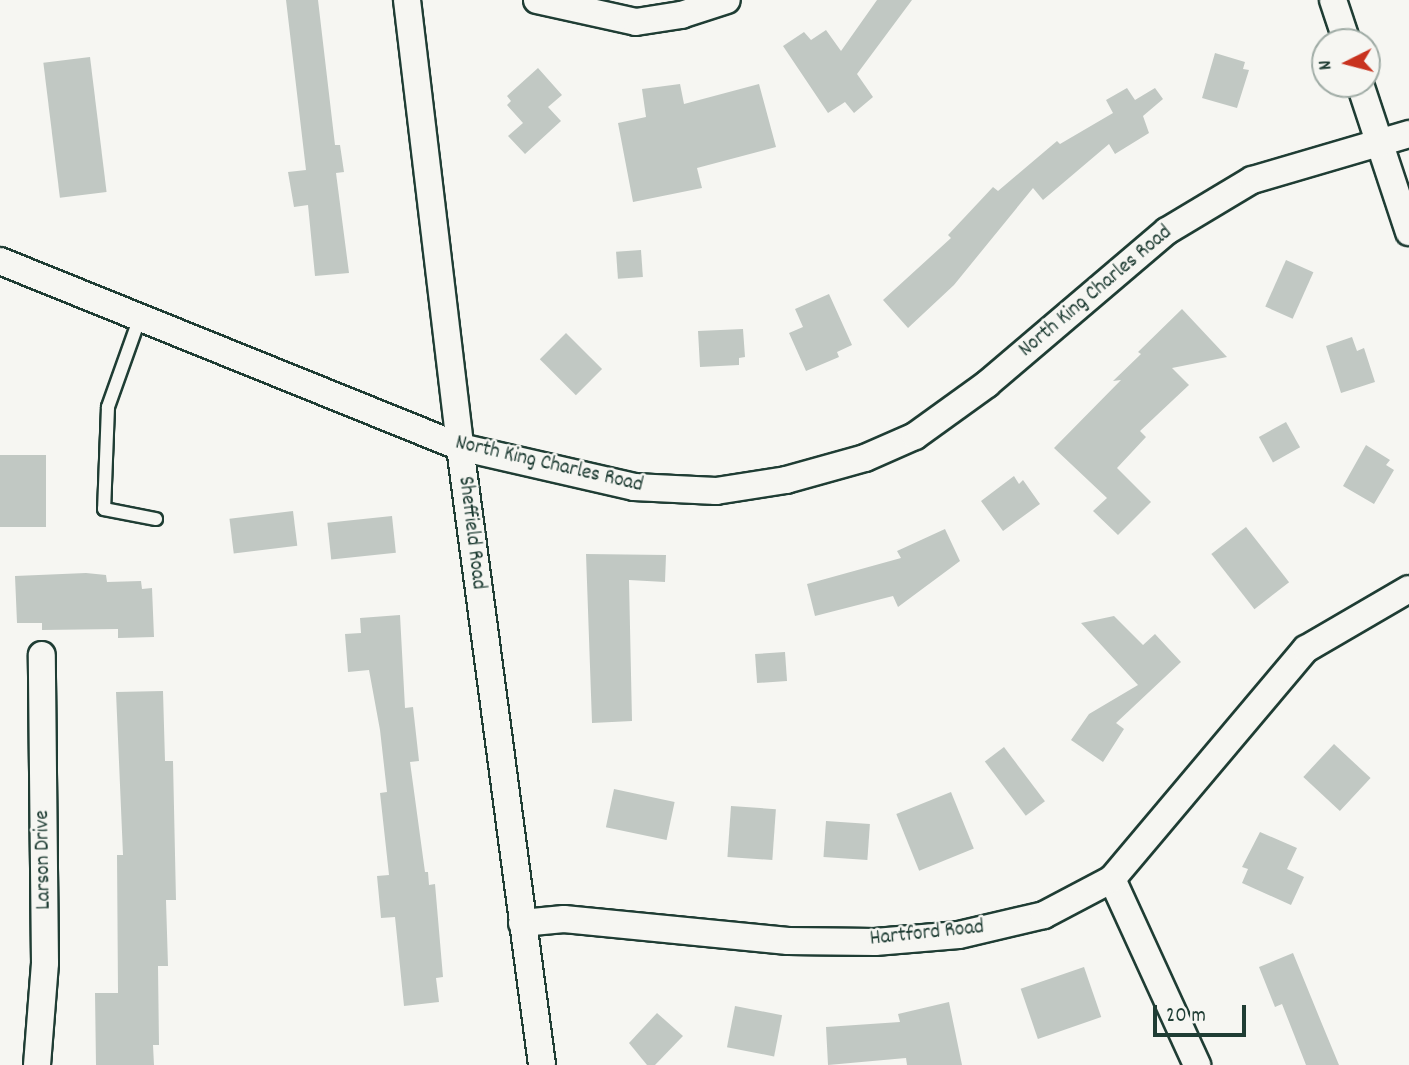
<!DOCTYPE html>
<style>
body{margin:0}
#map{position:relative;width:1409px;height:1065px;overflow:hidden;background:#f6f6f2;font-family:Dekko,sans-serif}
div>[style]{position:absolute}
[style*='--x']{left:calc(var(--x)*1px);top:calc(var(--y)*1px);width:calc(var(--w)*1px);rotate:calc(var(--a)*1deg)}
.building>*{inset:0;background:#c1c8c3;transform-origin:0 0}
.roads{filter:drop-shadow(2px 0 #1f3d34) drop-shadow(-2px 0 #1f3d34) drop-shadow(0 2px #1f3d34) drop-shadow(0 -2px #1f3d34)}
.service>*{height:12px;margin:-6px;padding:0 6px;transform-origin:6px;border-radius:6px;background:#f6f6f2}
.minor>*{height:26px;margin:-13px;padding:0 13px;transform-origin:13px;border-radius:13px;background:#f6f6f2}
span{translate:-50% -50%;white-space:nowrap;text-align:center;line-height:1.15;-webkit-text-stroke:5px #f6f6f2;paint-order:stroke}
.street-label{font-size:21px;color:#1f3d34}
.north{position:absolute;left:1311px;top:28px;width:70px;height:70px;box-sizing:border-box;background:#f6f6f2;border:2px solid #a0aca6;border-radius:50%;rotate:264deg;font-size:19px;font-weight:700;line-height:28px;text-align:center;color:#1f3d34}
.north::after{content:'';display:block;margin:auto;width:24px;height:32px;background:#c8321e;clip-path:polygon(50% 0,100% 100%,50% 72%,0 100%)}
.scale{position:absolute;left:1153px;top:1005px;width:93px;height:32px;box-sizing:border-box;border:4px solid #1f3d34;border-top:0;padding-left:9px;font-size:21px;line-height:24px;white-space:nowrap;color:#1f3d34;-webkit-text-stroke:5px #f6f6f2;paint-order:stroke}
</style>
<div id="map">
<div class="building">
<i style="clip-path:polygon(286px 0,318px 0,335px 145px,340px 145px,344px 172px,336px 173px,349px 273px,315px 276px,308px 205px,294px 207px,288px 172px,306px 170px)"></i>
<i style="clip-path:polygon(877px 0,912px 0,857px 74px,873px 97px,854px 113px,845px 102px,828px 113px,783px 46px,804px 32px,811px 40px,826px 30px,841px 51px)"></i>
<i style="clip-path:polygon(1215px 53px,1245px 62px,1243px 69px,1249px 70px,1237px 108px,1202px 98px)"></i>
<i style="left:90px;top:57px;width:136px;height:47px;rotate:83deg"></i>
<i style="clip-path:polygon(538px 68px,562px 95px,548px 107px,561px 121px,525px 154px,508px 136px,523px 123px,507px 105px,511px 101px,507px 96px)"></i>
<i style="clip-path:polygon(680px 84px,684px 104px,759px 84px,776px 147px,697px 168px,702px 188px,633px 202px,618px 123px,646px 117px,642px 89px)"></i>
<i style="clip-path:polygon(1127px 88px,1135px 100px,1155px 88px,1163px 99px,1143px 116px,1149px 133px,1115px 154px,1109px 144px,1043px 200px,1033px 188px,954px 285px,908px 328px,883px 300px,951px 238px,948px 235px,993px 187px,998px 191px,1057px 141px,1060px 144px,1113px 113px,1106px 100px)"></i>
<i style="left:641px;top:250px;width:27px;height:25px;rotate:86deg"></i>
<i style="left:1286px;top:260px;width:30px;height:51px;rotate:24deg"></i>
<i style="clip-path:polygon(829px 294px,852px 345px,837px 352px,839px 357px,806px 371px,789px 333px,803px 327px,795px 309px)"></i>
<i style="clip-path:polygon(1182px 309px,1227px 357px,1172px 368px,1189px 385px,1140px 431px,1146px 437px,1117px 468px,1151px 502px,1118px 535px,1093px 511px,1107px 498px,1054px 448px,1121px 380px,1113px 381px,1141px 354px,1138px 352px)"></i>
<i style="clip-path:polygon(743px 329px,745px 357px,739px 358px,739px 365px,700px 367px,698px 331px)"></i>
<i style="left:566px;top:333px;width:51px;height:37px;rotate:45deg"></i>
<i style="clip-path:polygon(1352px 337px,1357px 351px,1364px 348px,1375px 382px,1341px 393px,1326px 346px)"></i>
<i style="left:1286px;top:422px;width:29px;height:31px;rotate:61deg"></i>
<i style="clip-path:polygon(1366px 445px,1390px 460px,1386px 465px,1394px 470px,1374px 504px,1343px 486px)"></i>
<i style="left:0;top:455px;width:46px;height:72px"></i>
<i style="clip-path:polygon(1014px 476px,1019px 484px,1023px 480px,1040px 504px,1003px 531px,981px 501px)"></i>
<i style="left:293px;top:511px;width:35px;height:64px;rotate:83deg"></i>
<i style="left:392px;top:516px;width:37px;height:65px;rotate:84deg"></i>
<i style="left:1246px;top:527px;width:70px;height:44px;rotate:52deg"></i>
<i style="clip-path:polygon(945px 529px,960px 561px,898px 607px,893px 596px,815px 616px,807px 584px,901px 558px,897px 551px)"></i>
<i style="clip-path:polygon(586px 554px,666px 555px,665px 582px,629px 580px,632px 721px,592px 723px)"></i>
<i style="clip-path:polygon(86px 573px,106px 575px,107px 582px,141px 581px,142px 589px,152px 588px,154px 637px,118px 638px,118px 629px,42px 630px,42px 623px,17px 623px,15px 576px)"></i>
<i style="clip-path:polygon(400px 615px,405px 708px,413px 707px,419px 761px,410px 762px,425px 872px,428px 872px,429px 885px,435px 884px,443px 977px,436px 978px,439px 1002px,404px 1006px,395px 917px,381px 918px,377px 876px,389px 875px,380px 793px,387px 792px,380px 730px,369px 670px,348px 672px,345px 634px,361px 633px,360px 618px)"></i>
<i style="clip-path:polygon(1114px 616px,1143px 645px,1155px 634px,1181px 662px,1116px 723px,1124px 729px,1103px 762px,1071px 740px,1089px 714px,1138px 685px,1081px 623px)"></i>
<i style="left:785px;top:652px;width:29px;height:30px;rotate:86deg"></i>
<i style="clip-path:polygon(163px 691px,165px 761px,173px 761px,176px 900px,166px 900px,168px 966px,158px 966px,159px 1045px,153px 1045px,154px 1065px,96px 1065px,95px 993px,118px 993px,117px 855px,123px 855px,116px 692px)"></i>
<i style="left:1334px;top:744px;width:50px;height:45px;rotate:43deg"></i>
<i style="left:1004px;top:747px;width:68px;height:24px;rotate:53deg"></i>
<i style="left:614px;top:789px;width:62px;height:39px;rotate:12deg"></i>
<i style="left:951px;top:792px;width:61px;height:59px;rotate:68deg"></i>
<i style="left:731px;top:806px;width:45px;height:51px;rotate:4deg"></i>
<i style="left:826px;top:821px;width:44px;height:36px;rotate:4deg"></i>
<i style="clip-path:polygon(1260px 832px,1297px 848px,1287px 869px,1304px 877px,1291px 905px,1242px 883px,1248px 869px,1242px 867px)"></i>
<i style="clip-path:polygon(1293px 953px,1322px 1024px,1339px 1065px,1306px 1065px,1282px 1004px,1275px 1007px,1259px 967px)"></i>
<i style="left:1084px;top:967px;width:53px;height:67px;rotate:71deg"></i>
<i style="clip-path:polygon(949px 1002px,962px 1065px,907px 1065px,906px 1058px,828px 1065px,826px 1027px,900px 1022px,898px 1014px)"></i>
<i style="left:735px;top:1006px;width:48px;height:42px;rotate:11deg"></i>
<i style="clip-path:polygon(657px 1013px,683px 1036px,655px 1065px,647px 1065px,629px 1043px)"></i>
</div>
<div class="roads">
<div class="service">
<i style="--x:140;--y:317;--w:96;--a:109.6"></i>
<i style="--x:108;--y:407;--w:102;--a:92.2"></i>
<i style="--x:104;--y:509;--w:53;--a:10.9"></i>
</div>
<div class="minor">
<i style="--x:407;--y:0;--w:450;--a:83.2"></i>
<i style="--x:460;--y:447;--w:623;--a:82.44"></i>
<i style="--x:537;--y:0;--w:101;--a:12.5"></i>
<i style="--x:636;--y:22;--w:46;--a:-8.8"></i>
<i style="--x:681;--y:15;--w:48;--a:-18.1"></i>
<i style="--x:1333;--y:0;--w:44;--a:71.6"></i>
<i style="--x:1360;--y:84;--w:156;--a:71.7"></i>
<i style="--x:0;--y:261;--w:496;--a:22"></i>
<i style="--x:460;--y:447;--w:179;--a:12.9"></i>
<i style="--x:634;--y:487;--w:82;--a:2.8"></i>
<i style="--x:716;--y:491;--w:71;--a:-8.9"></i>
<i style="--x:786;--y:480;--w:82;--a:-15.6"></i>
<i style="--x:865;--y:458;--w:55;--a:-23.7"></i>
<i style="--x:915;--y:436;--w:89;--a:-35.8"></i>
<i style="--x:987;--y:384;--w:236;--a:-40.4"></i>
<i style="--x:1167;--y:231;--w:99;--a:-31"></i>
<i style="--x:1252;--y:180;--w:164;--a:-16.3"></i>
<i style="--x:1112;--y:879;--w:205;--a:65.4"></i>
<i style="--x:522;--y:923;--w:42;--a:-5.4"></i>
<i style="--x:564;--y:919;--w:225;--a:5.6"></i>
<i style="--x:788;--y:941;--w:87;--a:0.7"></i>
<i style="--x:875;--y:942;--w:84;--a:-4.8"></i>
<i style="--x:959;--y:935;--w:87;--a:-13.2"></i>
<i style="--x:1044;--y:915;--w:77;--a:-27.9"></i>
<i style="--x:1112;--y:879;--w:301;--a:-49.9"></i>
<i style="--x:1306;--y:649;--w:119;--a:-30.2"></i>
<i style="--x:37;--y:1065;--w:102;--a:-85.5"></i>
<i style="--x:45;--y:963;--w:308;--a:-90.6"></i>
</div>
</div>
<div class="street-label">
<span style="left:1096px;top:292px;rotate:-40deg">North King Charles Road</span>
<span style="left:549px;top:465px;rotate:13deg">North King Charles Road</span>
<span style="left:471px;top:533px;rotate:83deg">Sheffield Road</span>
<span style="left:44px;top:860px;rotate:-91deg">Larson Drive</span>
<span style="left:927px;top:934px;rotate:-6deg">Hartford Road</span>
</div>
<div class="north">N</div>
<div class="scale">20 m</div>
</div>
